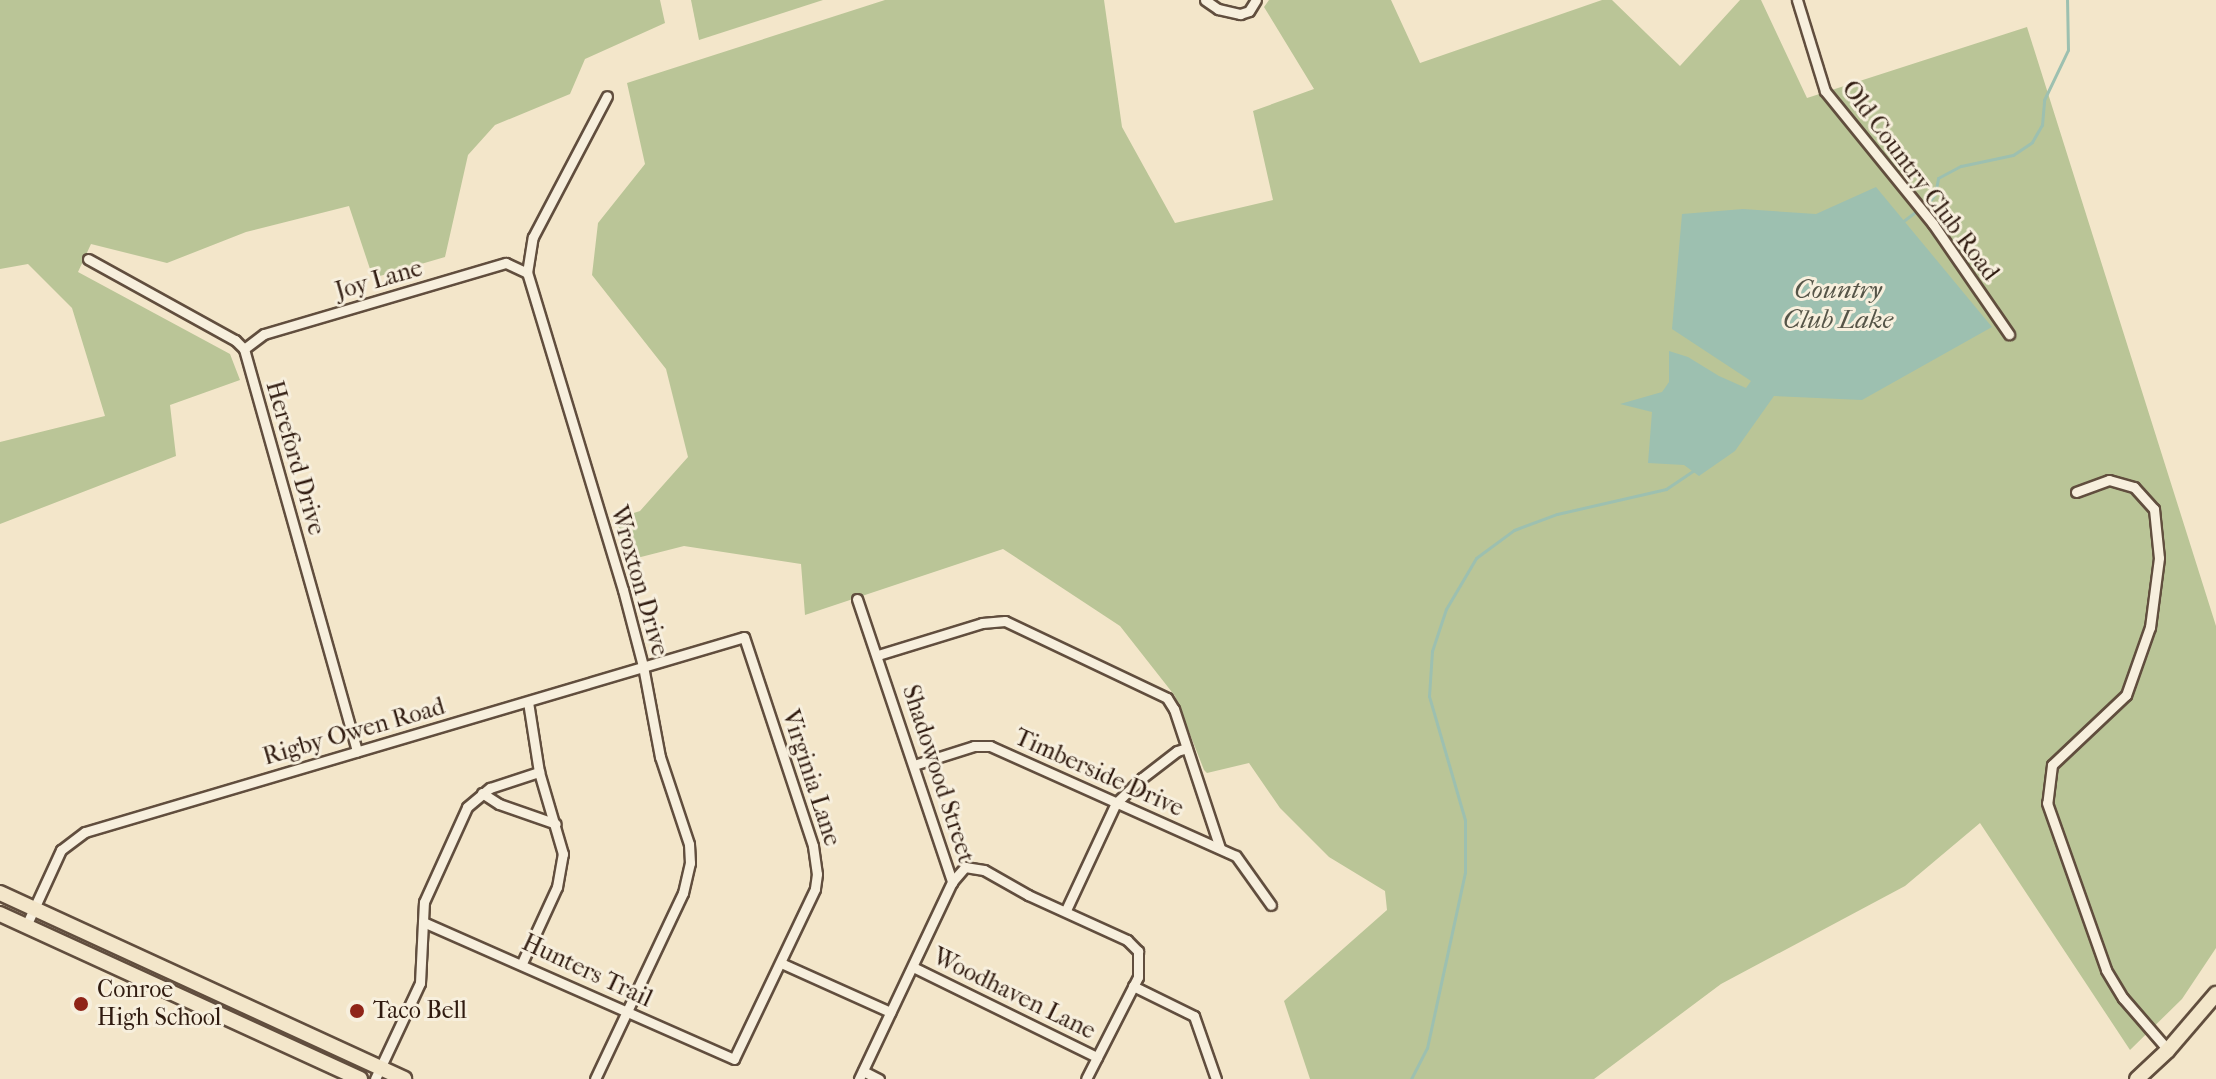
<!DOCTYPE html>
<style>
body{margin:0}
#map{position:relative;width:2216px;height:1079px;overflow:hidden;background:#f3e6ca;font-family:"IM FELL French Canon",serif}
div>[style]{position:absolute}
[style*='--x']{left:calc(var(--x)*1px);top:calc(var(--y)*1px);width:calc(var(--w)*1px);rotate:calc(var(--a)*1deg)}
.green>*{inset:0;background:#bac597}
.water>*{inset:0;background:#9dc0b0}
.stream>*{height:3px;margin:-1.5px;padding:0 1.5px;transform-origin:1.5px;border-radius:1.5px;background:#9dc0b0}
.roads{filter:drop-shadow(2px 0 #614e3e) drop-shadow(-2px 0 #614e3e) drop-shadow(0 2px #614e3e) drop-shadow(0 -2px #614e3e)}
.minor>*{height:9px;margin:-4.5px;padding:0 4.5px;transform-origin:4.5px;border-radius:4.5px;background:#f7efdd}
.primary>*{height:14px;margin:-7px;padding:0 7px;transform-origin:7px;border-radius:7px;background:#f3e6ca}
.dots>*{width:22px;height:22px;translate:-50% -50%;box-sizing:border-box;border:4px solid #f7efdd;border-radius:50%}
span{translate:-50% -50%;white-space:nowrap;text-align:center;line-height:1.15;-webkit-text-stroke:6px #f7efdd;paint-order:stroke}
.street-label{font-size:24px;color:#301b10}
.poi-label{font-size:24px;color:#301b10}
.left{translate:0 -50%;text-align:left}
.water-label{font-size:26px;color:#565548;font-style:italic}
</style>
<div id="map">
<div class="green">
<i style="clip-path:polygon(0 0,660px 0,665px 23px,585px 59px,570px 94px,495px 125px,468px 155px,445px 257px,373px 278px,349px 206px,246px 232px,167px 263px,91px 244px,78px 272px,230px 354px,240px 380px,170px 405px,176px 456px,0 524px,0 442px,105px 416px,72px 308px,28px 264px,0 269px)"></i>
<i style="clip-path:polygon(691px 0,823px 0,699px 40px)"></i>
<i style="clip-path:polygon(885px 0,1104px 0,1122px 127px,1175px 223px,1273px 200px,1253px 111px,1314px 89px,1264px 7px,1269px 0,1391px 0,1420px 63px,1602px 0,1612px 0,1680px 66px,1740px 0,1761px 0,1807px 98px,2027px 27px,2216px 626px,2216px 948px,2182px 999px,2130px 1050px,1980px 823px,1905px 886px,1721px 984px,1594px 1079px,1310px 1079px,1284px 1001px,1387px 910px,1385px 891px,1329px 857px,1280px 808px,1249px 763px,1207px 773px,1204px 770px,1175px 696px,1120px 626px,1003px 549px,805px 615px,801px 564px,684px 546px,633px 559px,615px 519px,640px 511px,688px 457px,666px 369px,592px 275px,598px 223px,645px 164px,627px 83px)"></i>
</div>
<div class="water">
<i style="clip-path:polygon(1876px 187px,1992px 327px,1862px 400px,1774px 396px,1735px 451px,1699px 476px,1684px 465px,1648px 463px,1652px 412px,1620px 404px,1662px 392px,1669px 382px,1669px 351px,1688px 357px,1719px 376px,1746px 388px,1751px 381px,1672px 329px,1682px 214px,1743px 209px,1816px 214px)"></i>
</div>
<div class="stream">
<i style="--x:1902;--y:222;--w:34;--a:-37"></i>
<i style="--x:1929;--y:202;--w:10;--a:-53"></i>
<i style="--x:1935;--y:194;--w:16;--a:-79"></i>
<i style="--x:1938;--y:178;--w:26;--a:-28"></i>
<i style="--x:1961;--y:166;--w:53;--a:-11.9"></i>
<i style="--x:2013;--y:155;--w:23;--a:-34"></i>
<i style="--x:2032;--y:142;--w:20;--a:-60"></i>
<i style="--x:2042;--y:125;--w:25;--a:-85"></i>
<i style="--x:2044;--y:100;--w:55;--a:-64.4"></i>
<i style="--x:2068;--y:50;--w:50;--a:-91.1"></i>
<i style="--x:1411;--y:1079;--w:35;--a:-63"></i>
<i style="--x:1427;--y:1048;--w:180;--a:-77.8"></i>
<i style="--x:1465;--y:872;--w:52;--a:-90"></i>
<i style="--x:1465;--y:820;--w:129;--a:-106.2"></i>
<i style="--x:1429;--y:696;--w:45;--a:-86.2"></i>
<i style="--x:1432;--y:651;--w:44;--a:-71.6"></i>
<i style="--x:1446;--y:609;--w:59;--a:-59.5"></i>
<i style="--x:1476;--y:558;--w:47;--a:-36.4"></i>
<i style="--x:1514;--y:530;--w:46;--a:-20.4"></i>
<i style="--x:1557;--y:514;--w:112;--a:-12.9"></i>
<i style="--x:1666;--y:489;--w:34;--a:-34"></i>
</div>
<div class="roads">
<div class="minor">
<i style="--x:1205;--y:0;--w:16;--a:35"></i>
<i style="--x:1218;--y:9;--w:23;--a:13"></i>
<i style="--x:1240;--y:14;--w:9;--a:-18"></i>
<i style="--x:1249;--y:11;--w:13;--a:-58"></i>
<i style="--x:1797;--y:0;--w:95;--a:72.9"></i>
<i style="--x:1825;--y:91;--w:171;--a:50.9"></i>
<i style="--x:1933;--y:224;--w:134;--a:55.4"></i>
<i style="--x:88;--y:259;--w:168;--a:28.9"></i>
<i style="--x:235;--y:340;--w:13;--a:45"></i>
<i style="--x:244;--y:349;--w:418;--a:74.3"></i>
<i style="--x:244;--y:349;--w:25;--a:-37"></i>
<i style="--x:264;--y:334;--w:252;--a:-16.4"></i>
<i style="--x:506;--y:263;--w:23;--a:25"></i>
<i style="--x:2076;--y:492;--w:35;--a:-20"></i>
<i style="--x:2109;--y:480;--w:26;--a:16"></i>
<i style="--x:2134;--y:487;--w:30;--a:48"></i>
<i style="--x:2154;--y:509;--w:49;--a:84.2"></i>
<i style="--x:2159;--y:558;--w:70;--a:97.4"></i>
<i style="--x:2150;--y:627;--w:72;--a:109.4"></i>
<i style="--x:2126;--y:695;--w:102;--a:136.6"></i>
<i style="--x:2052;--y:765;--w:38;--a:97"></i>
<i style="--x:2047;--y:803;--w:177;--a:70.5"></i>
<i style="--x:2106;--y:970;--w:33;--a:59"></i>
<i style="--x:2123;--y:998;--w:69;--a:49.1"></i>
<i style="--x:857;--y:599;--w:299;--a:71.4"></i>
<i style="--x:952;--y:882;--w:218;--a:115.3"></i>
<i style="--x:878;--y:655;--w:109;--a:-17.1"></i>
<i style="--x:982;--y:623;--w:23;--a:-5"></i>
<i style="--x:1005;--y:621;--w:179;--a:25.4"></i>
<i style="--x:1167;--y:698;--w:13;--a:58"></i>
<i style="--x:1174;--y:709;--w:146;--a:71.7"></i>
<i style="--x:914;--y:765;--w:63;--a:-17.6"></i>
<i style="--x:974;--y:746;--w:16;--a:0"></i>
<i style="--x:990;--y:746;--w:269;--a:24.1"></i>
<i style="--x:1236;--y:856;--w:60;--a:54.5"></i>
<i style="--x:482;--y:793;--w:20;--a:33"></i>
<i style="--x:499;--y:804;--w:60;--a:19.3"></i>
<i style="--x:952;--y:882;--w:20;--a:-49"></i>
<i style="--x:965;--y:867;--w:19;--a:9"></i>
<i style="--x:984;--y:870;--w:51;--a:29.6"></i>
<i style="--x:1028;--y:895;--w:109;--a:24.4"></i>
<i style="--x:1127;--y:940;--w:16;--a:45"></i>
<i style="--x:1138;--y:951;--w:26;--a:90"></i>
<i style="--x:1138;--y:977;--w:114;--a:117"></i>
<i style="--x:1066;--y:910;--w:118;--a:-65"></i>
<i style="--x:1116;--y:803;--w:36;--a:-44"></i>
<i style="--x:1142;--y:778;--w:44;--a:-37.6"></i>
<i style="--x:1177;--y:751;--w:10;--a:-17"></i>
<i style="--x:26;--y:926;--w:84;--a:-65.3"></i>
<i style="--x:61;--y:850;--w:30;--a:-37"></i>
<i style="--x:85;--y:832;--w:687;--a:-16.48"></i>
<i style="--x:744;--y:637;--w:220;--a:71.7"></i>
<i style="--x:813;--y:846;--w:28;--a:82"></i>
<i style="--x:817;--y:874;--w:15;--a:98"></i>
<i style="--x:815;--y:889;--w:188;--a:115.5"></i>
<i style="--x:734;--y:1059;--w:340;--a:-156.2"></i>
<i style="--x:522;--y:963;--w:84;--a:-65.3"></i>
<i style="--x:557;--y:887;--w:34;--a:-80"></i>
<i style="--x:563;--y:854;--w:85;--a:-106.3"></i>
<i style="--x:539;--y:772;--w:71;--a:-98.9"></i>
<i style="--x:781;--y:963;--w:120;--a:24.2"></i>
<i style="--x:913;--y:967;--w:205;--a:26.1"></i>
<i style="--x:1133;--y:986;--w:68;--a:26.2"></i>
<i style="--x:1194;--y:1016;--w:67;--a:70.8"></i>
<i style="--x:863;--y:1071;--w:18;--a:27"></i>
<i style="--x:375;--y:1079;--w:106;--a:-64.9"></i>
<i style="--x:420;--y:983;--w:81;--a:-87.2"></i>
<i style="--x:424;--y:902;--w:104;--a:-65.6"></i>
<i style="--x:467;--y:807;--w:30;--a:-40"></i>
<i style="--x:490;--y:788;--w:52;--a:-18.1"></i>
<i style="--x:595;--y:1079;--w:206;--a:-64.7"></i>
<i style="--x:683;--y:893;--w:31;--a:-77"></i>
<i style="--x:690;--y:863;--w:19;--a:-93"></i>
<i style="--x:689;--y:844;--w:92;--a:-108.4"></i>
<i style="--x:660;--y:757;--w:93;--a:-100.6"></i>
<i style="--x:643;--y:666;--w:79;--a:-104.7"></i>
<i style="--x:623;--y:590;--w:331;--a:-106.8"></i>
<i style="--x:527;--y:273;--w:36;--a:-81"></i>
<i style="--x:533;--y:237;--w:159;--a:-62.3"></i>
</div>
<div class="primary">
<i style="--x:0;--y:893;--w:445;--a:24.7"></i>
<i style="--x:0;--y:914;--w:396;--a:24.6"></i>
<i style="--x:2137;--y:1079;--w:42;--a:-43.1"></i>
<i style="--x:2168;--y:1050;--w:74;--a:-49.4"></i>
</div>
</div>
<div class="dots">
<i style="left:81px;top:1004px;background:#8f2418"></i>
<i style="left:357px;top:1011px;background:#8f2418"></i>
</div>
<div class="street-label">
<span style="left:1920px;top:181px;rotate:53deg">Old Country Club Road</span>
<span style="left:379px;top:280px;rotate:-16deg">Joy Lane</span>
<span style="left:295px;top:458px;rotate:74deg">Hereford Drive</span>
<span style="left:639px;top:581px;rotate:74deg">Wroxton Drive</span>
<span style="left:354px;top:732px;rotate:-16deg">Rigby Owen Road</span>
<span style="left:1099px;top:773px;rotate:24deg">Timberside Drive</span>
<span style="left:938px;top:774px;rotate:72deg">Shadowood Street</span>
<span style="left:811px;top:778px;rotate:72deg">Virginia Lane</span>
<span style="left:587px;top:971px;rotate:25deg">Hunters Trail</span>
<span style="left:1014px;top:994px;rotate:26deg">Woodhaven Lane</span>
</div>
<div class="poi-label">
<span class="left" style="left:97px;top:1004px">Conroe<br>High School</span>
<span class="left" style="left:373px;top:1011px">Taco Bell</span>
</div>
<div class="water-label">
<span style="left:1838px;top:305px">Country<br>Club Lake</span>
</div>
</div>
